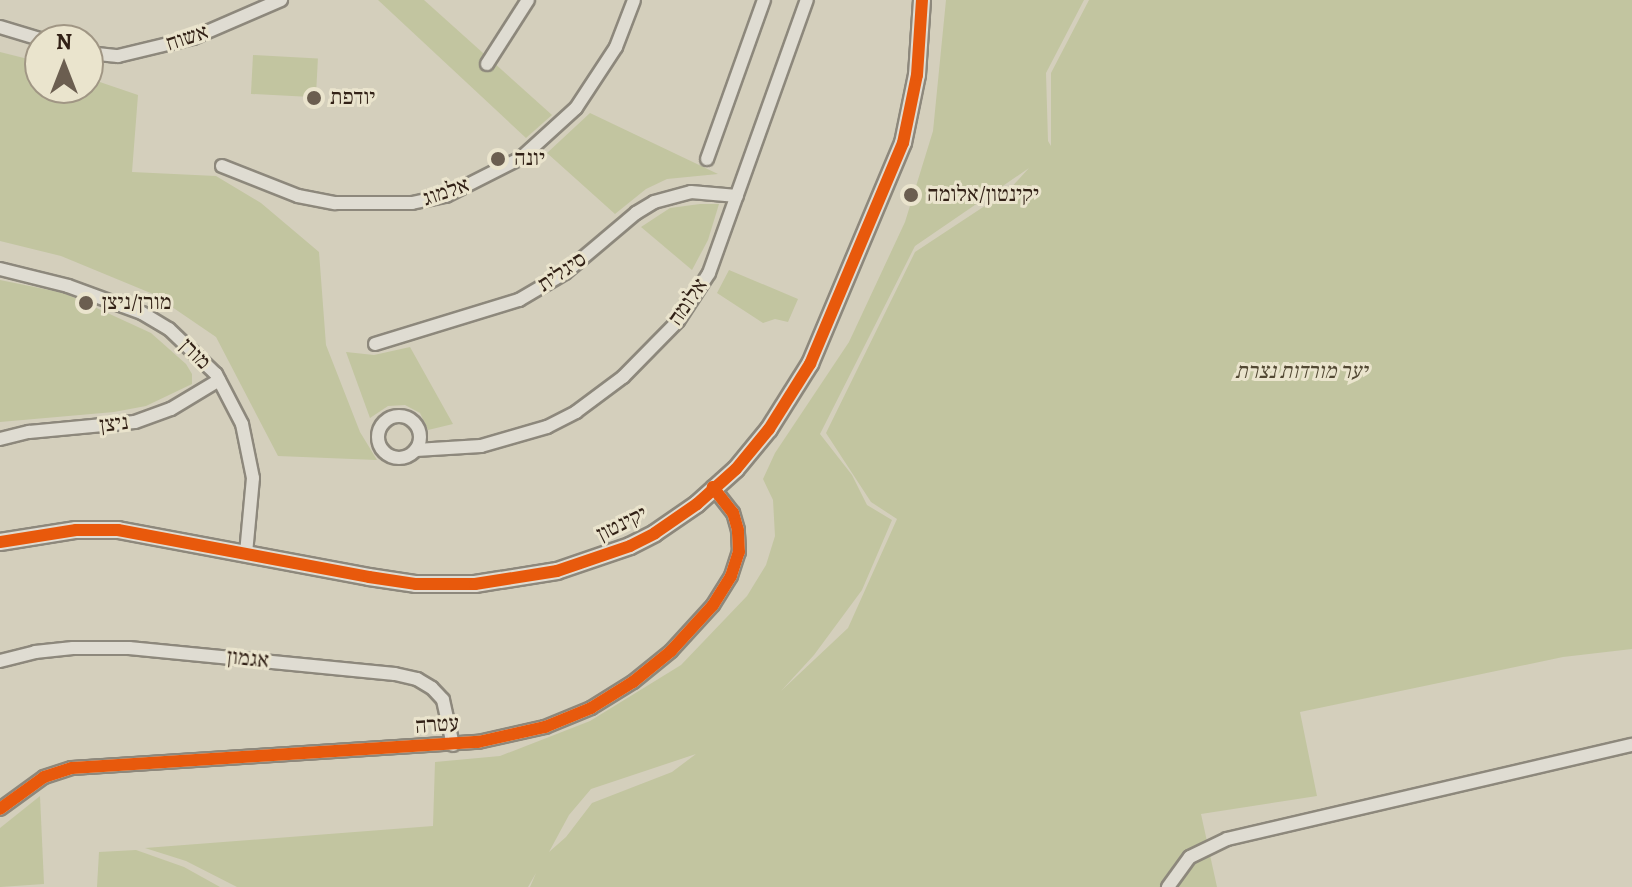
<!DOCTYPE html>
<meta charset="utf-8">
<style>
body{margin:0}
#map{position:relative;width:1632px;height:887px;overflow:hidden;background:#d4cfbc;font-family:Alegreya,"Frank Ruhl Libre",serif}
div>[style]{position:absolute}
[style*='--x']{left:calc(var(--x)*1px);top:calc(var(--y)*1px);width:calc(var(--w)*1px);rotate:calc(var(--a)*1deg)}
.green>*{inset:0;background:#c2c5a0;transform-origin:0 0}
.roads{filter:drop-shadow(2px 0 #8d887c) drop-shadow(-2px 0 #8d887c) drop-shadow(0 2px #8d887c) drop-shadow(0 -2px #8d887c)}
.street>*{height:12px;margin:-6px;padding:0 6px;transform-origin:6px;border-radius:6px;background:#dfdcd2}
.street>.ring{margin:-6px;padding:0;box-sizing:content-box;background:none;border:12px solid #dfdcd2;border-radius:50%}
.secondary>*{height:16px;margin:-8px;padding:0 8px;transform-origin:8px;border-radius:8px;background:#dfdcd2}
.cycleway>*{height:12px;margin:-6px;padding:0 6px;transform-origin:6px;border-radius:6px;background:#e8590c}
.dots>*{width:22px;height:22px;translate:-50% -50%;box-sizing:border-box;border:4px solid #eae4cd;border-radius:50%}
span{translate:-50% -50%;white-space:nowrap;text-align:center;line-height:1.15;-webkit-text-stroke:6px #eae4cd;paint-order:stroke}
.street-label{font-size:22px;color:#322116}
.poi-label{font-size:22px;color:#322116}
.left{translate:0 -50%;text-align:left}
.park-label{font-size:22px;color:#524833;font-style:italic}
.north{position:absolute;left:24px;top:24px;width:80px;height:80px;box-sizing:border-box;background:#eae4cd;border:2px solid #a09684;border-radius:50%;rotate:0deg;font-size:22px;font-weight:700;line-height:32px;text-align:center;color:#322116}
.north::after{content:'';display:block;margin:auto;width:28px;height:36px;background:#6b5e50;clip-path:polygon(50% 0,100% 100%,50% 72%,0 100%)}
</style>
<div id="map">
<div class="green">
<i style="clip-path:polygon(378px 0,424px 0,552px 115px,526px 138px)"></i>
<i style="clip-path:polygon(evenodd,946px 0,1084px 0,1046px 73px,1048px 141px,1051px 146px,1051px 73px,1089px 0,1632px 0,1632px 649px,1563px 657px,1300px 712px,1317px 796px,1201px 814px,1217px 887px,530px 887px,536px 873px,528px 887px,237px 887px,186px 861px,145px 848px,433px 826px,435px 762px,500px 756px,590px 721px,681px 665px,747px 596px,766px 565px,775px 536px,773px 500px,763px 479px,775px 453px,849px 342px,905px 222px,933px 131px,946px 0,1029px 168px,1009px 190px,915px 252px,826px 433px,871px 502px,897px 519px,848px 628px,781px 691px,814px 655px,862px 590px,892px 520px,867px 505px,852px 475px,820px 434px,915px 246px,1029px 168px,946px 0,696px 754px,672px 772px,592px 803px,566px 837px,549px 852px,569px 815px,591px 789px,696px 754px)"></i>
<i style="clip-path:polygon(0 52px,40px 62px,40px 88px,88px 88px,88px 78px,138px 95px,132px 172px,216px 176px,261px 203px,319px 252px,326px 345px,360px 432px,377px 460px,278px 456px,216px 337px,153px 294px,61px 256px,0 241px)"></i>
<i style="left:253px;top:55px;width:65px;height:39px;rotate:3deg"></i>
<i style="clip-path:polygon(590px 113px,718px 174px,667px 179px,646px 189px,615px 214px,547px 153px)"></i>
<i style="clip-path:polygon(700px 204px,719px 204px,708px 240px,692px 270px,641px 227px,670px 208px)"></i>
<i style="clip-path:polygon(729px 270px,798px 299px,788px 322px,775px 319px,763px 323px,717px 293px)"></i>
<i style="clip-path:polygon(0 280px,64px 293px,151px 333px,186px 364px,192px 374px,192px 384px,146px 406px,114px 412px,0 422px)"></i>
<i style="clip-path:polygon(410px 347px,453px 424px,428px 430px,420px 413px,405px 405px,388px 406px,370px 418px,346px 352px,374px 355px)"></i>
<i style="clip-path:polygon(40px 796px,44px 884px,0 887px,0 828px)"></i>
<i style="clip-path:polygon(136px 850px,184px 867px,220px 887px,97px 887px,99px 852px)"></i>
</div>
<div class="roads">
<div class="street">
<i style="--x:0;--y:27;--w:45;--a:16.8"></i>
<i style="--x:88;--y:53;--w:30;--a:6"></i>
<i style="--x:118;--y:56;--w:77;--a:-13.5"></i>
<i style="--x:193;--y:38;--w:96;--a:-23.4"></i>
<i style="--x:487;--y:64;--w:76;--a:-57.4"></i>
<i style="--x:707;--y:159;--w:169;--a:-70.3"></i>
<i style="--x:222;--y:166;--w:82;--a:21.5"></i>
<i style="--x:298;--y:196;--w:38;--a:11"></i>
<i style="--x:335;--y:203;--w:77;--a:0"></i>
<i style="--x:412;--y:203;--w:35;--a:-12"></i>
<i style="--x:446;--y:196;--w:84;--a:-26.9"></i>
<i style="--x:521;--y:158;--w:74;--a:-42.3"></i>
<i style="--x:576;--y:108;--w:73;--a:-56.7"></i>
<i style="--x:616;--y:47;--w:50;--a:-69"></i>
<i style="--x:0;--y:269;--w:70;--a:14"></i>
<i style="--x:68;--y:286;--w:79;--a:20"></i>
<i style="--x:142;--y:313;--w:31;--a:31"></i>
<i style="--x:169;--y:329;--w:65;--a:43.8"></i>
<i style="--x:216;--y:374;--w:56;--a:62.5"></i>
<i style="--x:242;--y:424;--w:55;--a:78.5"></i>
<i style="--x:253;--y:478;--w:76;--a:95.3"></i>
<i style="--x:375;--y:344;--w:151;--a:-17"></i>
<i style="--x:519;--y:300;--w:53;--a:-30.4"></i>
<i style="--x:565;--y:273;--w:93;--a:-40.2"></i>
<i style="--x:636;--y:213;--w:21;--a:-31"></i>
<i style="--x:654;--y:202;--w:38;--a:-15"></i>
<i style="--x:691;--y:192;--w:46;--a:5"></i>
<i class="ring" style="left:378px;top:416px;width:30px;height:30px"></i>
<i style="--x:0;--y:439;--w:30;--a:-14"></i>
<i style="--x:29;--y:432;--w:106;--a:-5.4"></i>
<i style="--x:135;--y:422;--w:38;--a:-20"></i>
<i style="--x:171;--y:409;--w:56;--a:-31.1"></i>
<i style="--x:416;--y:450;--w:65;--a:-3.5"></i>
<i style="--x:481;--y:446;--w:69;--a:-16.1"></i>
<i style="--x:547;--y:427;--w:33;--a:-27"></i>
<i style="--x:576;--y:412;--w:59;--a:-36.7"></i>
<i style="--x:623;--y:377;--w:78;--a:-45.5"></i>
<i style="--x:678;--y:321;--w:57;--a:-57.1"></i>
<i style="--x:709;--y:273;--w:290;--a:-70.3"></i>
<i style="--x:0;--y:661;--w:36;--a:-14"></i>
<i style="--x:35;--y:652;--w:38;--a:-6"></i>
<i style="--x:73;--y:648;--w:56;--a:0"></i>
<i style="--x:129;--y:648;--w:267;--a:5.6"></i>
<i style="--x:395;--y:674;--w:23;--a:13"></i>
<i style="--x:417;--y:679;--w:17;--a:31"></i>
<i style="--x:432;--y:688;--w:16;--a:47"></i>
<i style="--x:443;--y:700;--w:46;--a:77.5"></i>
<i style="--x:0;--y:809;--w:54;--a:-36"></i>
<i style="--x:44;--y:777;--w:29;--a:-18"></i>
<i style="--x:72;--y:768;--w:407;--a:-3.7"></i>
<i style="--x:478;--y:742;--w:69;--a:-12.6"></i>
<i style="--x:545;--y:727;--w:50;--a:-22.4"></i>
<i style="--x:591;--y:708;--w:49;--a:-31.8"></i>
<i style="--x:633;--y:682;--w:49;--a:-39.2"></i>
<i style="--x:671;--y:651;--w:62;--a:-47.6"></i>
<i style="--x:713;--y:605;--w:34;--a:-58"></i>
<i style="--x:731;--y:576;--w:25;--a:-72"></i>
<i style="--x:739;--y:552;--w:22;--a:-93"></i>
<i style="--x:738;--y:530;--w:18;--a:-106"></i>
<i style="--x:733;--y:513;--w:33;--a:-128"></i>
<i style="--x:1168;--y:887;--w:37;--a:-54"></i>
<i style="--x:1190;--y:857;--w:41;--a:-25.9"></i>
<i style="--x:1227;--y:839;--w:416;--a:-13.1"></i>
</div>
<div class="secondary">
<i style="--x:0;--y:542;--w:77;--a:-9"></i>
<i style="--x:76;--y:530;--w:42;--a:0"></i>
<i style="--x:118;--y:530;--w:255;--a:10.6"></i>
<i style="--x:369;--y:577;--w:48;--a:8.5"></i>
<i style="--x:416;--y:584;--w:59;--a:0"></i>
<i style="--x:475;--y:584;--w:83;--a:-9"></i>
<i style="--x:557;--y:571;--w:77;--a:-18.9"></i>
<i style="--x:630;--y:546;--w:28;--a:-27"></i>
<i style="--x:655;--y:533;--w:51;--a:-34.6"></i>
<i style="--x:697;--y:504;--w:52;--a:-41.9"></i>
<i style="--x:736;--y:469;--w:52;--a:-50.5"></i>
<i style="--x:769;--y:429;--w:77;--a:-57.8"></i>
<i style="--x:810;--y:364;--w:240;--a:-67.2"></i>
<i style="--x:903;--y:143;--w:69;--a:-78.4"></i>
<i style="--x:917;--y:75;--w:75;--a:-86.2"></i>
</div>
</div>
<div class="cycleway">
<i style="--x:0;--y:542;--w:77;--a:-9"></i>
<i style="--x:76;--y:530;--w:42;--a:0"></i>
<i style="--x:118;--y:530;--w:255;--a:10.6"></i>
<i style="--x:369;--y:577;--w:48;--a:8.5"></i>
<i style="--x:416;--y:584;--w:59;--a:0"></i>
<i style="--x:475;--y:584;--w:83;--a:-9"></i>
<i style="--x:557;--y:571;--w:77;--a:-18.9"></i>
<i style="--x:630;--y:546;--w:28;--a:-27"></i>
<i style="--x:655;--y:533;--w:51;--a:-34.6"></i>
<i style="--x:697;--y:504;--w:52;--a:-41.9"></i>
<i style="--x:736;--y:469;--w:52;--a:-50.5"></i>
<i style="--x:769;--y:429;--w:77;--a:-57.8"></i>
<i style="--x:810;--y:364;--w:240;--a:-67.2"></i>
<i style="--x:903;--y:143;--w:69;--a:-78.4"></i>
<i style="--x:917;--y:75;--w:75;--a:-86.2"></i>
<i style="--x:0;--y:809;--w:54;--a:-36"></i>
<i style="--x:44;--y:777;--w:29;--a:-18"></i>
<i style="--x:72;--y:768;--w:407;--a:-3.7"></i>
<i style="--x:478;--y:742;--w:69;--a:-12.6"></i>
<i style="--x:545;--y:727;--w:50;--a:-22.4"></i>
<i style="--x:591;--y:708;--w:49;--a:-31.8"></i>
<i style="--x:633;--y:682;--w:49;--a:-39.2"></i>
<i style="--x:671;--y:651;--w:62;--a:-47.6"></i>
<i style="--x:713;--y:605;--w:34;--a:-58"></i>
<i style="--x:731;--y:576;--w:25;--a:-72"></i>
<i style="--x:739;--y:552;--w:22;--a:-93"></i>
<i style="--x:738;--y:530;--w:18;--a:-106"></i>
<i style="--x:733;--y:513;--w:33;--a:-128"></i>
</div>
<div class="dots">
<i style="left:314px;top:98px;background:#6b5e50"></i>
<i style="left:498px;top:159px;background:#6b5e50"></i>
<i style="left:911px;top:195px;background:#6b5e50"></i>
<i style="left:86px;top:303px;background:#6b5e50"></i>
</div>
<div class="street-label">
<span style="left:187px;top:38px;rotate:-18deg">אשוח</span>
<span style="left:446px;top:192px;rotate:-19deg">אלמוג</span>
<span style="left:562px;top:272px;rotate:-34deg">סיגלית</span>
<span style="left:688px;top:302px;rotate:-55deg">אלומה</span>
<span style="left:195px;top:354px;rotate:45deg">מורן</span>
<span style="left:114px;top:424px;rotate:-7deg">ניצן</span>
<span style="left:622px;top:524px;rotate:-26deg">יקינטון</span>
<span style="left:248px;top:659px;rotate:6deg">אגמון</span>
<span style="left:437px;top:725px;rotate:-4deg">עטרה</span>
</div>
<div class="poi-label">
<span class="left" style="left:330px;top:98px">יודפת</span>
<span class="left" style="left:514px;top:159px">יונה</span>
<span class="left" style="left:927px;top:195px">יקינטון/אלומה</span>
<span class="left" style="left:102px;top:303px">מורן/ניצן</span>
</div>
<div class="park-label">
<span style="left:1301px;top:372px">יער מורדות נצרת</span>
</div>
<div class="north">N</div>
</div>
